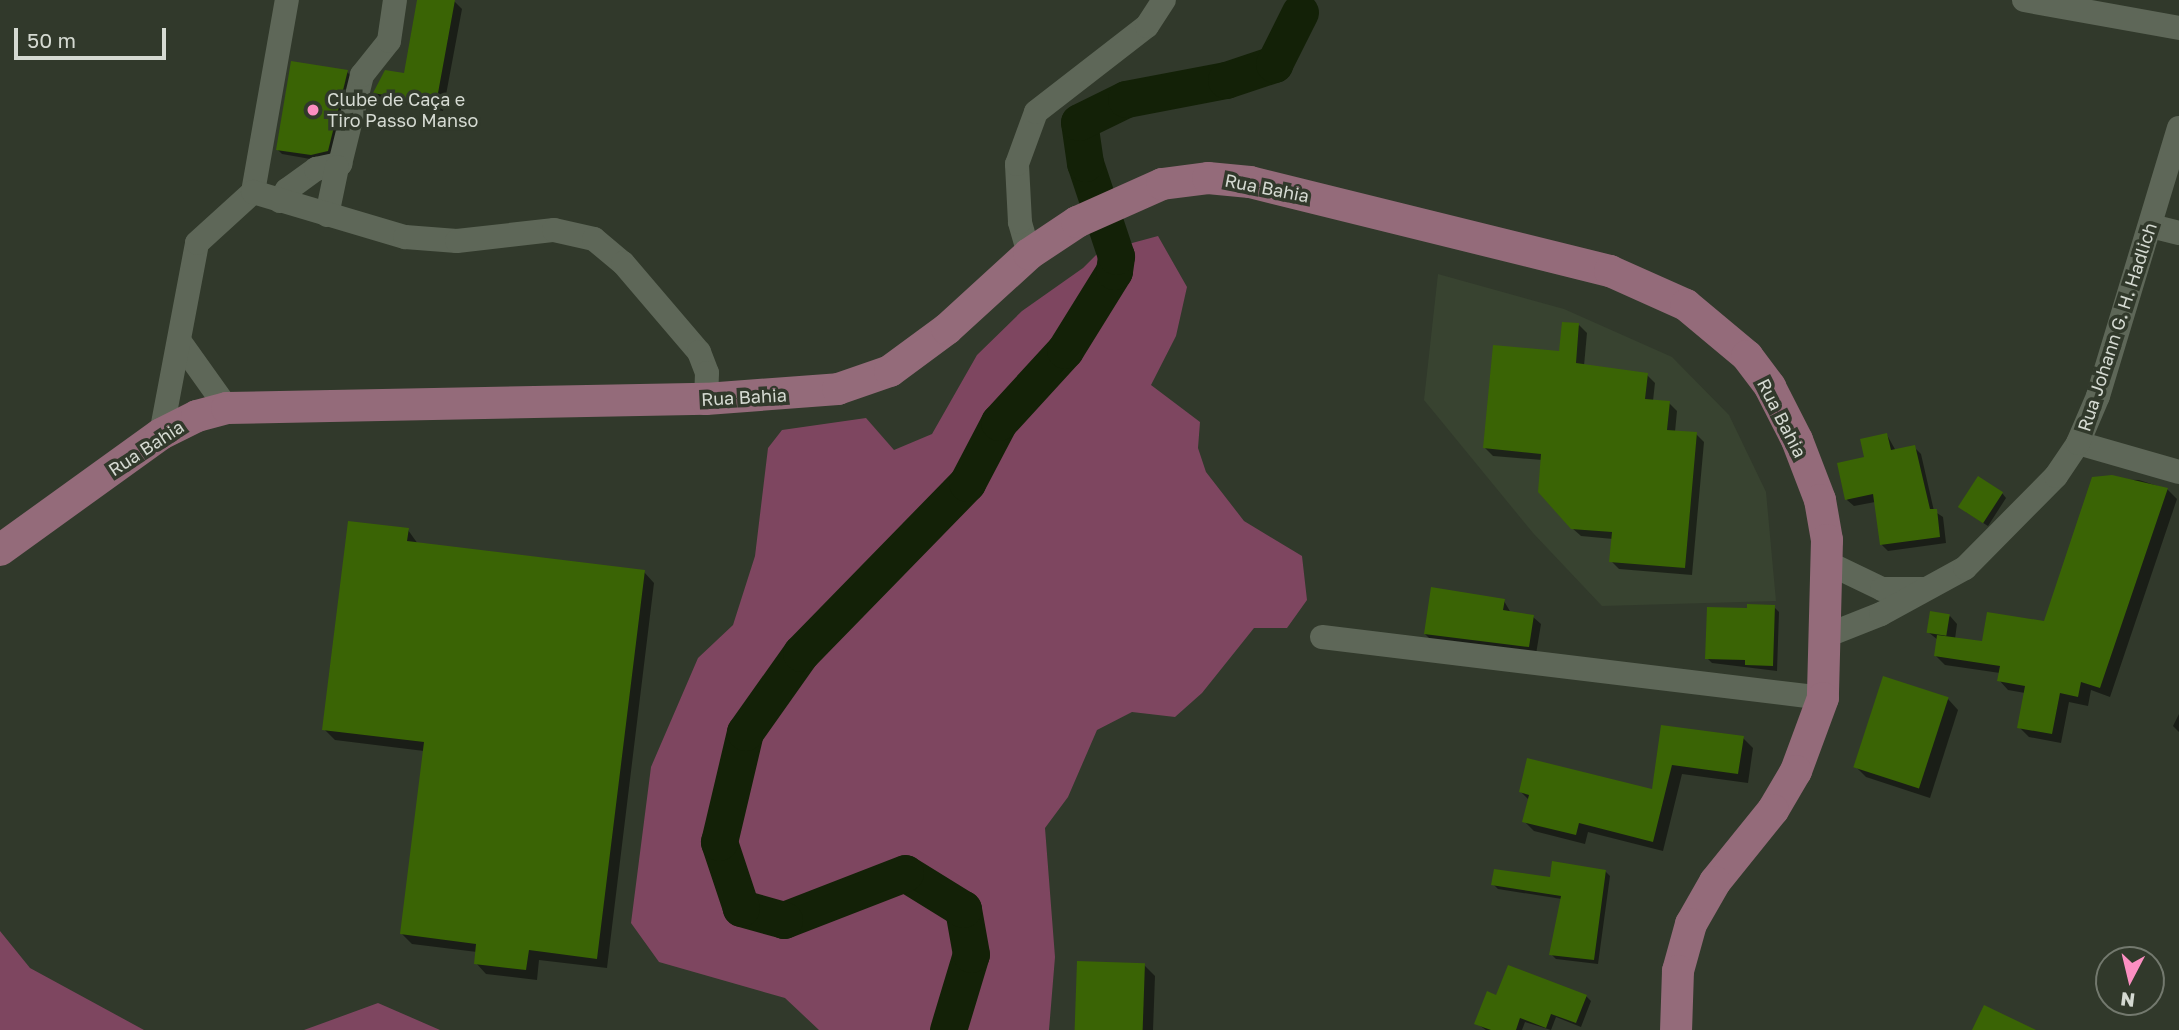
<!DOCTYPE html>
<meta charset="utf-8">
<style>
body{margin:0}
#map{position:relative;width:2179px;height:1030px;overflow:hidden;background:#31392b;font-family:"Golos Text",sans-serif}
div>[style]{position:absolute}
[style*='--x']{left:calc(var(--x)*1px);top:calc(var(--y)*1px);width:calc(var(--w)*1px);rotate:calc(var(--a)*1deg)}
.built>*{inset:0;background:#384330}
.green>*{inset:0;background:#7e4660}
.shadow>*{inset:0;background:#0007}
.river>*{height:37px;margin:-18.5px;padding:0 18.5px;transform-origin:18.5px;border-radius:18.5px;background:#132107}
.building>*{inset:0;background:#3a6405;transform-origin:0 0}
.minor>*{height:24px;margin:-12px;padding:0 12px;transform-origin:12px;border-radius:12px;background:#5e6758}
.major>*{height:32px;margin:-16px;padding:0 16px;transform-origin:16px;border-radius:16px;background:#946b7a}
.dots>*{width:19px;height:19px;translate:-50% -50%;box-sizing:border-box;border:4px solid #31392b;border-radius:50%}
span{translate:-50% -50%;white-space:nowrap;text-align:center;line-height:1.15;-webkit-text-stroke:7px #31392b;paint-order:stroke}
.poi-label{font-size:18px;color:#d5dad2}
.left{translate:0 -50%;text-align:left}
.street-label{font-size:18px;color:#d5dad2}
.north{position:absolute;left:2095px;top:946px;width:70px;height:70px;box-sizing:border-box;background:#31392b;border:2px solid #73796e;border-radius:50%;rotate:187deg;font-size:19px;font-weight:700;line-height:28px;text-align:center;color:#d5dad2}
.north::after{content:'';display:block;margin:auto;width:24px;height:32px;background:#fc8fc2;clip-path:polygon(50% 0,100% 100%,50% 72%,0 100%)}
.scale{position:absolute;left:14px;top:28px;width:152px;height:32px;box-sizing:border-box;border:4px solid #d5dad2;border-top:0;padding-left:9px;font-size:21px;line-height:24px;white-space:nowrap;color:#d5dad2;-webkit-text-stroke:5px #31392b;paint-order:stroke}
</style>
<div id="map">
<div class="built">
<i style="clip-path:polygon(1438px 274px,1564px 309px,1672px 357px,1729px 415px,1766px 492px,1776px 601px,1602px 606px,1533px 533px,1424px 400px)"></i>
</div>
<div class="green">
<i style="clip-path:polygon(1158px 236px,1187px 287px,1176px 336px,1151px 385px,1200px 422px,1198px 448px,1206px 472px,1244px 521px,1302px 556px,1307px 600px,1287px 628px,1254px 628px,1202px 693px,1175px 717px,1132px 712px,1097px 730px,1068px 797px,1045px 828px,1055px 957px,1049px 1030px,819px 1030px,785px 998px,659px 962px,631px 923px,651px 767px,698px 658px,733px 625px,755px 556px,768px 448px,782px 430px,866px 418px,894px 450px,932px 434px,977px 355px,1022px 311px,1083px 268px,1099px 252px)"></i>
<i style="clip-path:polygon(0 931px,30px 968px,144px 1030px,0 1030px)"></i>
<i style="clip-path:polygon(378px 1003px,440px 1030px,304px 1030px,326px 1022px)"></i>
</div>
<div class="shadow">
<i style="clip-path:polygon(419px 0,454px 1px,462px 9px,443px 111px,383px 100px,375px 92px,405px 75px)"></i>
<i style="clip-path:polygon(347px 72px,352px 77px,332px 156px,316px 160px,282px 154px,277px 149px)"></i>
<i style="clip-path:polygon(1579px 325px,1587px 333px,1584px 366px,1647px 375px,1655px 383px,1653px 401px,1669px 403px,1677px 411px,1675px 432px,1696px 434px,1704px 442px,1692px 575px,1619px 569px,1611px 561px,1613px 539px,1581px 536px,1572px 528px,1542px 460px,1493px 456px,1485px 448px)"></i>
<i style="clip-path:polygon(1887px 435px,1896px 451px,1914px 447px,1921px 454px,1934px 511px,1943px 517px,1946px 543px,1888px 551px,1881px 544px,1875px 502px,1854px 506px,1847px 500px,1866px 458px)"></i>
<i style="clip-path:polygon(2093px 479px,2139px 480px,2167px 489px,2177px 499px,2110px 697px,2091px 690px,2088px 706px,2069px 702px,2061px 743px,2029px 737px,2019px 727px,2025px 693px,2008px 690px,1999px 680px,2000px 673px,1945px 665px,1935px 655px,1938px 640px,1928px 632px,1950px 616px,1957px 624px,1955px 639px,1984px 643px,2045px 623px)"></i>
<i style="clip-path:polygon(2002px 493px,2006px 498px,1988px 526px,1966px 512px)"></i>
<i style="clip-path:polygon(408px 530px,418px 544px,644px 572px,654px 583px,607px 968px,539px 960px,537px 980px,486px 974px,476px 963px,477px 952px,412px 944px,402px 934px,424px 751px,335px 740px,324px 729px)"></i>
<i style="clip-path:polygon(1504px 601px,1511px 613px,1533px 617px,1541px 624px,1536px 654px,1433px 642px,1425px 634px)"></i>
<i style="clip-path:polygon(1774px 607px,1779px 612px,1777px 671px,1712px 663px,1707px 658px,1749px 610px)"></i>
<i style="clip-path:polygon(1948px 699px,1958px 710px,1930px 798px,1866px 777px,1855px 766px)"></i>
<i style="clip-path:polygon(2179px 714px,2179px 732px,2173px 726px)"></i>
<i style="clip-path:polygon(1662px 727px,1743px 738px,1753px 748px,1748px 783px,1682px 774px,1663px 851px,1588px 832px,1585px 844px,1534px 831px,1524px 821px,1529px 800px,1521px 792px,1654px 792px)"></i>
<i style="clip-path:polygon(1605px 871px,1610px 876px,1598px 964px,1556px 959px,1551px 954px,1562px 899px,1498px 889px,1493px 884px)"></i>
<i style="clip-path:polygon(1144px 965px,1155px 976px,1153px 1030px,1077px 1030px)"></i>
<i style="clip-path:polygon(1586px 996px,1591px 1001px,1581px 1027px,1556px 1017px,1551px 1030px,1525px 1022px,1522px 1030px,1486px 1030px,1476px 1023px,1497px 997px)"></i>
</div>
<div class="river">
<i style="--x:948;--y:1030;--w:79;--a:-73.2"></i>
<i style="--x:971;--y:954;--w:46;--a:-100.1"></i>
<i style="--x:963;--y:909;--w:68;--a:-148.2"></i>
<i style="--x:905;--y:873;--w:130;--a:158.8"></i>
<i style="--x:784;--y:920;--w:45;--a:-164.4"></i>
<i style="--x:741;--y:908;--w:70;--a:-108.4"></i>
<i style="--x:719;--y:842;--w:113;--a:-76.7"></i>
<i style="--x:745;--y:732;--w:97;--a:-54.7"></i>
<i style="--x:801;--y:653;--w:238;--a:-45.7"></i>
<i style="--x:967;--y:483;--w:69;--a:-62.3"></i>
<i style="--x:999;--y:422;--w:98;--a:-47.5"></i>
<i style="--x:1065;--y:350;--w:93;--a:-58.2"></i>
<i style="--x:1114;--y:271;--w:15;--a:-82"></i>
<i style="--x:1116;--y:256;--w:98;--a:-108.4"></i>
<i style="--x:1085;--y:163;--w:41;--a:-98.3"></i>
<i style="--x:1079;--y:122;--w:52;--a:-26.1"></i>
<i style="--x:1126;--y:99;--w:102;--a:-10.8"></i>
<i style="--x:1226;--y:80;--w:51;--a:-18.4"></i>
<i style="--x:1274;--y:64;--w:58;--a:-63.4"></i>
</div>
<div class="building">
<i style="clip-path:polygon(417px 0,455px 0,436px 104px,373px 93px,385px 70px,404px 73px)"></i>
<i style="clip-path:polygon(291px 61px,348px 70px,328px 151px,311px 155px,276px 150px)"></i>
<i style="clip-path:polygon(1562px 322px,1579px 323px,1576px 363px,1648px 373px,1645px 399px,1670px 401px,1667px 430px,1697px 432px,1685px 568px,1609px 562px,1612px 532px,1571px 529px,1538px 492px,1541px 454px,1483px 448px,1493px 345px,1559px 351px)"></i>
<i style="clip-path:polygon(1887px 433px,1891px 450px,1915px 445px,1930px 509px,1937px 509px,1940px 537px,1880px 545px,1873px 494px,1845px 500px,1837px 463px,1864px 457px,1860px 439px)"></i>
<i style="clip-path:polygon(2112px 475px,2168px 488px,2100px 688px,2081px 682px,2078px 697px,2060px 693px,2052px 734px,2017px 728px,2025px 686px,1997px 681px,2000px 666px,1934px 656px,1937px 635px,1982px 641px,1987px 612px,2044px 621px,2092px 477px)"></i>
<i style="left:1978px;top:476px;width:30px;height:37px;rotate:33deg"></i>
<i style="clip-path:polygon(348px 521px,409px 528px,407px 541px,645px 570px,597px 959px,529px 950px,526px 970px,474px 964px,476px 944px,400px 934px,424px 742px,322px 730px)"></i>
<i style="clip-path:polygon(1431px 587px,1505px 599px,1503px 610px,1534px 615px,1529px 647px,1424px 634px)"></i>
<i style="clip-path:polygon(1747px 604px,1775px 605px,1773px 666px,1745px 665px,1745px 660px,1705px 659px,1707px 607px,1747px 608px)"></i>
<i style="left:1930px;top:611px;width:20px;height:22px;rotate:9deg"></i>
<i style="left:1883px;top:676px;width:69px;height:96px;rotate:18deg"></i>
<i style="clip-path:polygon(1661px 725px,1744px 736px,1738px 774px,1672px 765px,1653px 842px,1579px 823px,1576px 835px,1522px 822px,1529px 795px,1519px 792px,1527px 758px,1652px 789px)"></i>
<i style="clip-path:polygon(1552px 861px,1606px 870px,1594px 960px,1549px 955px,1561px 896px,1491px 885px,1494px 869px,1550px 877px)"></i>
<i style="left:1077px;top:961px;width:68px;height:69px;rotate:2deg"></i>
<i style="clip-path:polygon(1508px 965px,1587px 995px,1576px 1023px,1551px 1014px,1546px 1028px,1520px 1018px,1516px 1030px,1491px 1030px,1474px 1024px,1487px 991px,1496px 995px)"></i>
<i style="clip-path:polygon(1984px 1005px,2036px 1030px,1972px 1030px)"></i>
</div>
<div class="minor">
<i style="--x:2024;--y:0;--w:158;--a:10.2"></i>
<i style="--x:253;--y:192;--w:195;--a:-80"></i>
<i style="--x:280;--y:201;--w:13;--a:-58"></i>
<i style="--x:287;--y:190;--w:36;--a:-36"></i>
<i style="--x:316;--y:169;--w:25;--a:-12"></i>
<i style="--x:340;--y:164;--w:92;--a:-76.1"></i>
<i style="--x:362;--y:75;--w:43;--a:-51.5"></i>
<i style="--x:389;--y:41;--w:41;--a:-81.7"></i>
<i style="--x:327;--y:215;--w:49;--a:-78.2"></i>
<i style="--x:2151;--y:226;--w:29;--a:14"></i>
<i style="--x:1029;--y:254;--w:33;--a:-106"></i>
<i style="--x:1020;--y:222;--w:58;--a:-93"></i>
<i style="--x:1017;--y:164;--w:55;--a:-69.9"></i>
<i style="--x:1036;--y:112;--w:140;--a:-37.8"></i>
<i style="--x:1147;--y:26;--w:31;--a:-57"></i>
<i style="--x:180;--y:342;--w:81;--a:54.5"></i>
<i style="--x:161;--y:434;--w:194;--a:-79.3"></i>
<i style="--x:197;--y:243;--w:76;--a:-42.3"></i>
<i style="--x:253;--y:192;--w:159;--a:16.5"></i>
<i style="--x:405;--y:237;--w:52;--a:4.4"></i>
<i style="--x:457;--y:241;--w:98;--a:-6.5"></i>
<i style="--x:554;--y:230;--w:41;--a:12.7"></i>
<i style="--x:594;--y:239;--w:38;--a:40"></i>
<i style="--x:623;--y:263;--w:117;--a:49.5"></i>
<i style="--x:699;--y:352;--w:22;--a:69"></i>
<i style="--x:707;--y:373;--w:26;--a:92"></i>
<i style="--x:2078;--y:443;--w:105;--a:16"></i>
<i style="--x:1828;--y:563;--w:60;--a:25.7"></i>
<i style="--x:1882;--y:589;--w:42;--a:0"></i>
<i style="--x:1828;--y:635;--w:57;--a:-21.6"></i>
<i style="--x:1881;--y:614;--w:96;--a:-28.7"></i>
<i style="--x:1965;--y:568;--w:129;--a:-45.3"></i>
<i style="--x:2056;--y:476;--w:40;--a:-56"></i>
<i style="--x:2078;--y:443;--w:51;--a:-66.9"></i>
<i style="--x:2098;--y:396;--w:280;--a:-73.2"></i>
<i style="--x:1322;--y:637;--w:505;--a:6.94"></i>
</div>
<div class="major">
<i style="--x:0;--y:550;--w:198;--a:-35.8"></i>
<i style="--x:161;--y:434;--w:40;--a:-26.6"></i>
<i style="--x:197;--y:416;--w:31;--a:-15"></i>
<i style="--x:227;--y:408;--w:479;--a:-1.1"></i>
<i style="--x:706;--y:399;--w:132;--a:-4.3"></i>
<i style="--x:838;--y:389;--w:55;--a:-19.1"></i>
<i style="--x:890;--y:371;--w:71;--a:-36.4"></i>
<i style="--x:947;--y:329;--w:111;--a:-42.4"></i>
<i style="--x:1029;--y:254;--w:58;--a:-33.7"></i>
<i style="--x:1077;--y:222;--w:93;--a:-24.1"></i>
<i style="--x:1162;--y:184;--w:46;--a:-7.4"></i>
<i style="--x:1208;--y:178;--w:42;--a:5.4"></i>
<i style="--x:1250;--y:182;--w:371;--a:13.9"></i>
<i style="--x:1610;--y:271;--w:83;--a:24.1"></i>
<i style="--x:1686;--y:305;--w:80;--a:39.9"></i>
<i style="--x:1747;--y:356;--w:39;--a:53"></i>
<i style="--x:1770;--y:387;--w:59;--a:63"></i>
<i style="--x:1797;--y:440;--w:64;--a:69"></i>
<i style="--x:1820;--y:500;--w:41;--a:80.1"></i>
<i style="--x:1827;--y:540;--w:158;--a:91.5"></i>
<i style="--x:1823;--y:698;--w:78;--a:110.3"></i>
<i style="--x:1796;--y:771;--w:45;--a:120.5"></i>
<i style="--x:1773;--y:810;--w:92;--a:128.9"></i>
<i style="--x:1715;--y:882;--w:48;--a:119.7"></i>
<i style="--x:1691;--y:924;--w:49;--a:105.5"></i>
<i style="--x:1678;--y:971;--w:59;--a:91.9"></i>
</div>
<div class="dots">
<i style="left:313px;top:110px;background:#fc8fc2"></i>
</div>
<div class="poi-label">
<span class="left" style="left:327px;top:110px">Clube de Caça e<br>Tiro Passo Manso</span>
</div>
<div class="street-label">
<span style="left:1267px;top:188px;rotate:11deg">Rua Bahia</span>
<span style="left:2117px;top:327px;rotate:-72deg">Rua Johann G. H. Hadlich</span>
<span style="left:744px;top:397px;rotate:-3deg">Rua Bahia</span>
<span style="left:1782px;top:418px;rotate:63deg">Rua Bahia</span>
<span style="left:146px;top:448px;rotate:-33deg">Rua Bahia</span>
</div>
<div class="north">N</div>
<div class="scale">50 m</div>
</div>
